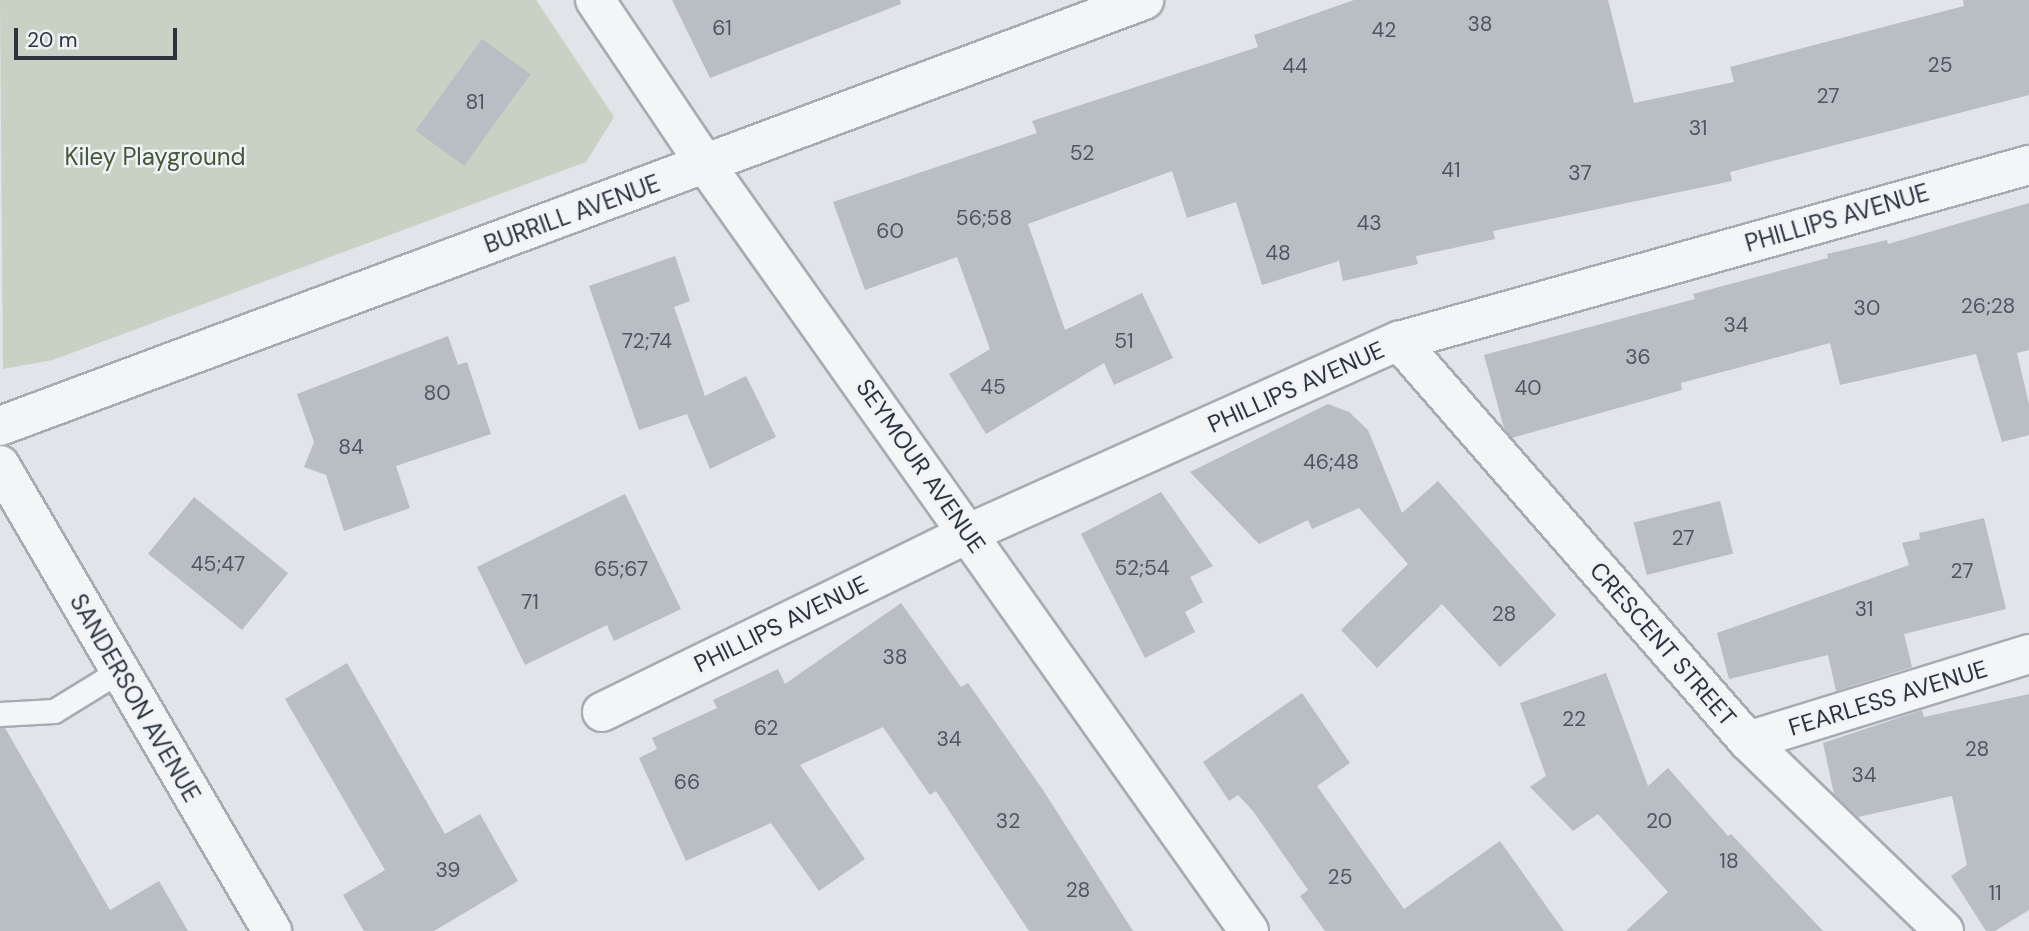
<!DOCTYPE html>
<style>
body{margin:0}
#map{position:relative;width:2029px;height:931px;overflow:hidden;background:#e1e4e8;font-family:"DM Sans",sans-serif}
div>[style]{position:absolute}
[style*='--x']{left:calc(var(--x)*1px);top:calc(var(--y)*1px);width:calc(var(--w)*1px);rotate:calc(var(--a)*1deg)}
.green>*{inset:0;background:#c8d1c3}
.building>*{inset:0;background:#b8bec4;transform-origin:0 0}
.roads{filter:drop-shadow(2px 0 #a7acb2) drop-shadow(-2px 0 #a7acb2) drop-shadow(0 2px #a7acb2) drop-shadow(0 -2px #a7acb2)}
.service>*{height:23px;margin:-11.5px;padding:0 11.5px;transform-origin:11.5px;border-radius:11.5px;background:#f3f5f7}
.minor>*{height:38px;margin:-19px;padding:0 19px;transform-origin:19px;border-radius:19px;background:#f3f5f7}
span{translate:-50% -50%;white-space:nowrap;text-align:center;line-height:1.15;-webkit-text-stroke:5px #f0f3f6;paint-order:stroke}
.number-label{font-size:21px;color:#4e5660}
.number-label span{-webkit-text-stroke-width:0}
.park-label{font-size:24px;color:#435839}
.street-label{font-size:24px;color:#2b343e}
.scale{position:absolute;left:14px;top:28px;width:163px;height:32px;box-sizing:border-box;border:4px solid #2b343e;border-top:0;padding-left:9px;font-size:21px;line-height:24px;white-space:nowrap;color:#2b343e;-webkit-text-stroke:5px #f0f3f6;paint-order:stroke}
</style>
<div id="map">
<div class="green">
<i style="clip-path:polygon(0 0,536px 0,614px 117px,586px 162px,53px 360px,3px 369px)"></i>
</div>
<div class="building">
<i style="clip-path:polygon(672px 0,900px 0,901px 4px,710px 78px)"></i>
<i style="clip-path:polygon(1354px 0,1608px 0,1634px 103px,1734px 82px,1730px 67px,1964px 6px,1963px 0,2029px 0,2029px 95px,1730px 172px,1732px 181px,1493px 231px,1495px 239px,1416px 256px,1418px 264px,1343px 281px,1339px 261px,1262px 285px,1236px 202px,1187px 218px,1172px 171px,1028px 224px,1065px 330px,1142px 293px,1173px 358px,1114px 385px,1104px 363px,986px 434px,949px 374px,990px 349px,957px 257px,865px 290px,833px 202px,1037px 133px,1032px 121px,1258px 47px,1254px 35px)"></i>
<i style="left:482px;top:39px;width:60px;height:113px;rotate:36deg"></i>
<i style="clip-path:polygon(2029px 203px,2029px 350px,2017px 353px,2029px 404px,2029px 435px,2002px 442px,1976px 354px,1840px 385px,1830px 343px,1681px 383px,1682px 390px,1512px 438px,1504px 428px,1484px 355px,1695px 299px,1693px 294px,1828px 258px,1827px 254px,1887px 240px,1888px 244px)"></i>
<i style="clip-path:polygon(675px 256px,690px 301px,674px 307px,705px 396px,746px 376px,776px 437px,710px 469px,687px 414px,639px 430px,589px 286px)"></i>
<i style="clip-path:polygon(448px 336px,458px 365px,467px 362px,491px 434px,396px 466px,410px 508px,344px 531px,326px 475px,304px 467px,314px 442px,297px 394px)"></i>
<i style="clip-path:polygon(1328px 404px,1349px 412px,1368px 430px,1402px 513px,1438px 481px,1556px 615px,1500px 667px,1442px 604px,1377px 668px,1341px 630px,1408px 564px,1359px 508px,1312px 529px,1308px 520px,1259px 544px,1190px 472px)"></i>
<i style="clip-path:polygon(1161px 492px,1213px 566px,1190px 577px,1203px 602px,1185px 612px,1195px 632px,1145px 658px,1081px 534px)"></i>
<i style="clip-path:polygon(625px 494px,681px 609px,614px 641px,607px 625px,525px 665px,477px 567px)"></i>
<i style="left:194px;top:497px;width:121px;height:73px;rotate:39deg"></i>
<i style="left:1720px;top:501px;width:54px;height:89px;rotate:76deg"></i>
<i style="clip-path:polygon(1984px 518px,2006px 609px,1904px 634px,1912px 667px,1836px 691px,1828px 655px,1729px 679px,1717px 633px,1909px 565px,1902px 543px,1920px 539px,1919px 533px)"></i>
<i style="clip-path:polygon(901px 603px,961px 687px,968px 683px,1043px 790px,1133px 931px,1029px 931px,936px 791px,930px 795px,883px 727px,800px 765px,865px 859px,819px 891px,771px 823px,686px 861px,639px 758px,657px 749px,652px 738px,717px 708px,713px 700px,778px 669px,785px 684px)"></i>
<i style="clip-path:polygon(347px 663px,445px 834px,480px 814px,518px 881px,434px 931px,364px 931px,343px 895px,385px 870px,285px 699px)"></i>
<i style="clip-path:polygon(1606px 673px,1648px 786px,1668px 768px,1728px 836px,1731px 834px,1823px 931px,1626px 931px,1668px 892px,1598px 814px,1573px 831px,1530px 787px,1546px 776px,1520px 703px)"></i>
<i style="clip-path:polygon(1302px 693px,1350px 763px,1317px 786px,1404px 909px,1500px 841px,1564px 931px,1325px 931px,1300px 896px,1308px 890px,1253px 811px,1238px 795px,1229px 801px,1203px 762px)"></i>
<i style="clip-path:polygon(2029px 694px,2029px 910px,1995px 931px,1986px 931px,1951px 876px,1967px 865px,1952px 796px,1858px 817px,1834px 794px,1823px 743px,1922px 710px,1924px 717px)"></i>
<i style="clip-path:polygon(0 728px,5px 728px,110px 910px,159px 881px,188px 931px,0 931px)"></i>
</div>
<div class="roads">
<div class="service">
<i style="--x:0;--y:714;--w:54;--a:-3.2"></i>
<i style="--x:54;--y:711;--w:76;--a:-31.6"></i>
</div>
<div class="minor">
<i style="--x:595;--y:0;--w:199;--a:56.1"></i>
<i style="--x:706;--y:165;--w:939;--a:54.67"></i>
<i style="--x:1399;--y:341;--w:531;--a:48.9"></i>
<i style="--x:1748;--y:741;--w:273;--a:44.1"></i>
<i style="--x:0;--y:426;--w:1221;--a:-20.42"></i>
<i style="--x:0;--y:465;--w:540;--a:59.73"></i>
<i style="--x:602;--y:712;--w:408;--a:-26"></i>
<i style="--x:969;--y:533;--w:471;--a:-24.1"></i>
<i style="--x:1399;--y:341;--w:654;--a:-15.61"></i>
<i style="--x:1748;--y:741;--w:294;--a:-17.2"></i>
</div>
</div>
<div class="number-label">
<span style="left:1480px;top:24px">38</span>
<span style="left:722px;top:28px">61</span>
<span style="left:1384px;top:30px">42</span>
<span style="left:1940px;top:65px">25</span>
<span style="left:1295px;top:66px">44</span>
<span style="left:1828px;top:96px">27</span>
<span style="left:475px;top:102px">81</span>
<span style="left:1698px;top:128px">31</span>
<span style="left:1082px;top:153px">52</span>
<span style="left:1451px;top:170px">41</span>
<span style="left:1580px;top:173px">37</span>
<span style="left:984px;top:218px">56;58</span>
<span style="left:1369px;top:223px">43</span>
<span style="left:890px;top:231px">60</span>
<span style="left:1278px;top:253px">48</span>
<span style="left:1988px;top:306px">26;28</span>
<span style="left:1867px;top:308px">30</span>
<span style="left:1736px;top:325px">34</span>
<span style="left:647px;top:341px">72;74</span>
<span style="left:1124px;top:341px">51</span>
<span style="left:1638px;top:357px">36</span>
<span style="left:993px;top:387px">45</span>
<span style="left:1528px;top:388px">40</span>
<span style="left:437px;top:393px">80</span>
<span style="left:351px;top:447px">84</span>
<span style="left:1331px;top:462px">46;48</span>
<span style="left:1683px;top:538px">27</span>
<span style="left:218px;top:564px">45;47</span>
<span style="left:1142px;top:568px">52;54</span>
<span style="left:621px;top:569px">65;67</span>
<span style="left:1962px;top:571px">27</span>
<span style="left:530px;top:602px">71</span>
<span style="left:1864px;top:609px">31</span>
<span style="left:1504px;top:614px">28</span>
<span style="left:895px;top:657px">38</span>
<span style="left:1574px;top:719px">22</span>
<span style="left:766px;top:728px">62</span>
<span style="left:949px;top:739px">34</span>
<span style="left:1977px;top:749px">28</span>
<span style="left:1864px;top:775px">34</span>
<span style="left:687px;top:782px">66</span>
<span style="left:1008px;top:821px">32</span>
<span style="left:1659px;top:821px">20</span>
<span style="left:1729px;top:861px">18</span>
<span style="left:448px;top:870px">39</span>
<span style="left:1340px;top:877px">25</span>
<span style="left:1078px;top:890px">28</span>
<span style="left:1995px;top:893px">11</span>
</div>
<div class="park-label">
<span style="left:155px;top:157px">Kiley Playground</span>
</div>
<div class="street-label">
<span style="left:572px;top:214px;rotate:-20deg">BURRILL AVENUE</span>
<span style="left:1837px;top:218px;rotate:-16deg">PHILLIPS AVENUE</span>
<span style="left:1296px;top:387px;rotate:-24deg">PHILLIPS AVENUE</span>
<span style="left:921px;top:466px;rotate:55deg">SEYMOUR AVENUE</span>
<span style="left:781px;top:624px;rotate:-26deg">PHILLIPS AVENUE</span>
<span style="left:1663px;top:644px;rotate:49deg">CRESCENT STREET</span>
<span style="left:135px;top:698px;rotate:60deg">SANDERSON AVENUE</span>
<span style="left:1888px;top:698px;rotate:-17deg">FEARLESS AVENUE</span>
</div>
<div class="scale">20 m</div>
</div>
